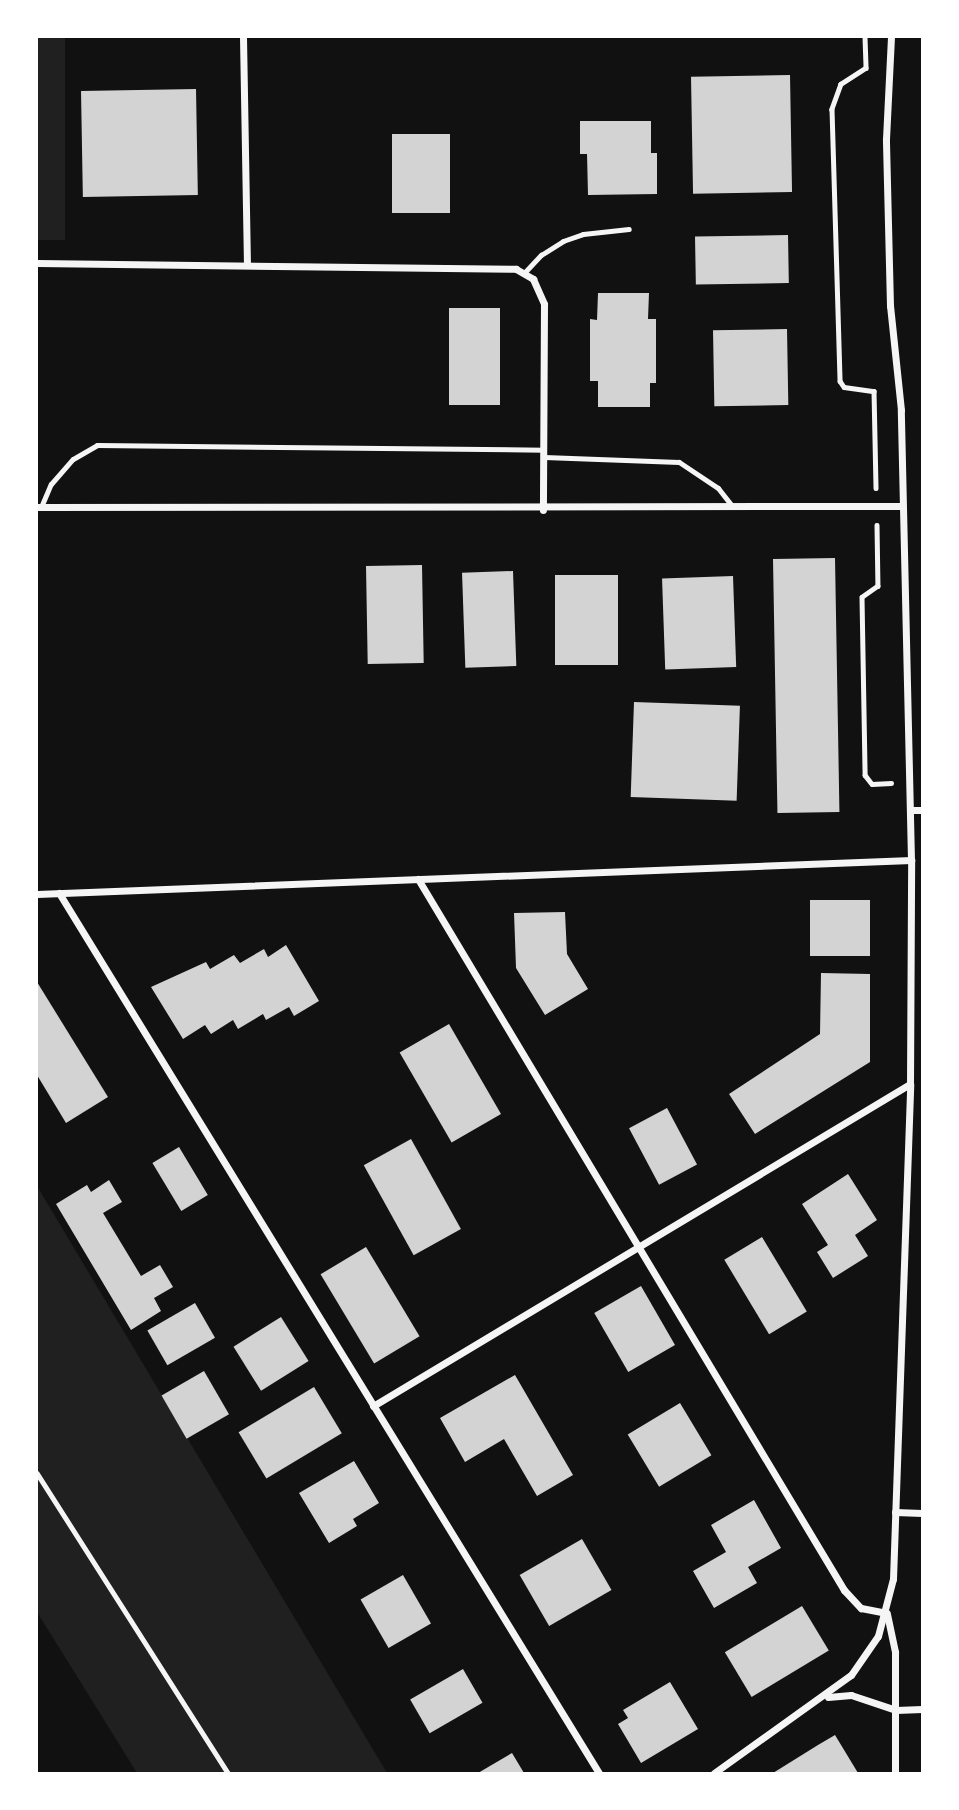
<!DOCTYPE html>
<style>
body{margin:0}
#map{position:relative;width:959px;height:1810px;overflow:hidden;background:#111;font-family:Commissioner,sans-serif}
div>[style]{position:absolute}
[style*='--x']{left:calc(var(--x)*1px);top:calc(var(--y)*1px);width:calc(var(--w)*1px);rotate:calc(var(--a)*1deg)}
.green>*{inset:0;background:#202020;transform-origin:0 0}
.building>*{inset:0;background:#d3d3d3;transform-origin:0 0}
.path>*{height:4.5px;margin:-2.25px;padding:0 2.25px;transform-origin:2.25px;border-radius:2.25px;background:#f5f5f5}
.service>*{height:5px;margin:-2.5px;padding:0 2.5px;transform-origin:2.5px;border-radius:2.5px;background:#f5f5f5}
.minor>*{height:7px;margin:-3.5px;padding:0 3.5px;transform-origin:3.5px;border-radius:3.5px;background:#f5f5f5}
span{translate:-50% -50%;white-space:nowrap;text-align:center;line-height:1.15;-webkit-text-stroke:5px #fff;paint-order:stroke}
.frame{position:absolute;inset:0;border:38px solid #fff;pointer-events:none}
</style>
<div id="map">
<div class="green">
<i style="left:37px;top:37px;width:28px;height:203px"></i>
<i style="clip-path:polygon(37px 1186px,387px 1773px,137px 1773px,37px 1612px)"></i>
</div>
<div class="building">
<i style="left:790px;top:75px;width:117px;height:99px;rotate:89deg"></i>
<i style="left:196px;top:89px;width:106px;height:115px;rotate:89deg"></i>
<i style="clip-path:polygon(580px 121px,651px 121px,651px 153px,657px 153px,657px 194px,588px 195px,587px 154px,580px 154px)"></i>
<i style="left:392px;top:134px;width:58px;height:79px"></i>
<i style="left:788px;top:235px;width:48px;height:93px;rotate:89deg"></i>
<i style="clip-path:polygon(598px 293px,649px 293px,648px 319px,656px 319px,656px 383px,650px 383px,650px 407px,598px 407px,598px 381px,590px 381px,590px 319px,597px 320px)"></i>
<i style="left:449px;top:308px;width:51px;height:97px"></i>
<i style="left:787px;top:329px;width:76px;height:74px;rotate:89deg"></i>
<i style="left:835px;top:558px;width:254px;height:62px;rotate:89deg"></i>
<i style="left:422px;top:565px;width:98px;height:56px;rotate:89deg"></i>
<i style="left:513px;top:571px;width:95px;height:51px;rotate:88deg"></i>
<i style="left:618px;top:575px;width:90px;height:63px;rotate:90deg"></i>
<i style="left:733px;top:576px;width:91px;height:71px;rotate:88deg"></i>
<i style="left:634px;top:702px;width:106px;height:95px;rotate:2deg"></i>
<i style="left:810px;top:900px;width:60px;height:56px"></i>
<i style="clip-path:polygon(565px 912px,567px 954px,588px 989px,545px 1015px,516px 968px,514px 913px)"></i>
<i style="clip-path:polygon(286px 945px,319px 1001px,294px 1016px,289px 1007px,266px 1020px,263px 1014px,238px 1029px,233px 1020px,211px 1034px,205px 1025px,183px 1039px,151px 987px,206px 962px,210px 969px,234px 955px,240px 963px,264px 949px,268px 957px)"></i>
<i style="clip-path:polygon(821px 973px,870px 974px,870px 1062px,755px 1134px,729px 1094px,820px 1034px)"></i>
<i style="clip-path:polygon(37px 982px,108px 1097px,66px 1123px,37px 1075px)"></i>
<i style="left:449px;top:1024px;width:104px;height:57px;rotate:60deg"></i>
<i style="left:667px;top:1108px;width:64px;height:43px;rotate:62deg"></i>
<i style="left:411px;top:1139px;width:103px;height:54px;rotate:61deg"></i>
<i style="left:179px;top:1147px;width:56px;height:31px;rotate:59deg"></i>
<i style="clip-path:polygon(848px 1174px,877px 1220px,855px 1235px,868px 1256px,833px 1278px,817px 1252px,828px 1245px,802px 1204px)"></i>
<i style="clip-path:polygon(109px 1180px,122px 1202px,103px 1213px,141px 1276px,160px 1265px,173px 1287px,154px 1298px,161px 1311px,131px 1330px,56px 1204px,87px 1185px,91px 1192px)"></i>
<i style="left:762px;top:1237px;width:87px;height:44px;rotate:59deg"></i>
<i style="left:366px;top:1247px;width:104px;height:53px;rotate:59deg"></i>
<i style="left:641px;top:1286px;width:68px;height:54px;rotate:60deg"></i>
<i style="left:195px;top:1303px;width:40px;height:55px;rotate:60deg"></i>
<i style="left:281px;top:1317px;width:52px;height:56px;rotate:58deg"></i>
<i style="left:204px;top:1371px;width:50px;height:49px;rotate:60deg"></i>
<i style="clip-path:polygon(515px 1375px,573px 1475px,537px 1496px,504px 1439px,465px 1462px,440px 1418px)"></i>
<i style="left:314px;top:1387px;width:54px;height:88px;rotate:59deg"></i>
<i style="left:680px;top:1403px;width:61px;height:61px;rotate:59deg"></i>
<i style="clip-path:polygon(354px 1461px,379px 1503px,353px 1519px,357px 1526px,329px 1543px,299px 1493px)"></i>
<i style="clip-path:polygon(754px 1500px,781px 1548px,748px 1567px,757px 1583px,714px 1608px,693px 1571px,726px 1552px,711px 1525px)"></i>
<i style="left:582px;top:1539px;width:59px;height:72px;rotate:60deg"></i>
<i style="left:403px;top:1575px;width:56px;height:49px;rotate:60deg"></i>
<i style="left:802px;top:1606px;width:52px;height:90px;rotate:59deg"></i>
<i style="left:463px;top:1669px;width:39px;height:61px;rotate:60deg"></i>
<i style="clip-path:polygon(670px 1682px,698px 1729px,641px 1763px,618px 1724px,628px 1718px,623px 1710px)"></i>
<i style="clip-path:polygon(835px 1735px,858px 1773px,773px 1773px,818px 1745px)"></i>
<i style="clip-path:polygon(512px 1753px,524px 1773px,478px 1773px)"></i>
</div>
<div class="path">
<i style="--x:865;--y:37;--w:31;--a:88"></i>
<i style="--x:866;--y:68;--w:30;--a:147"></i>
<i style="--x:841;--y:84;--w:27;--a:110"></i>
<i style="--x:832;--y:109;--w:272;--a:88.3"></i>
<i style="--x:840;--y:381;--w:7;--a:56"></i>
<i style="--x:844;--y:387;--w:30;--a:8"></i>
<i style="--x:874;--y:391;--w:97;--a:88.8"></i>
<i style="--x:877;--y:525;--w:61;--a:89.1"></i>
<i style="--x:878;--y:586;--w:19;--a:145"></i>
<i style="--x:862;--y:597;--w:178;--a:89"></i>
<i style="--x:865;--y:775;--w:11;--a:52"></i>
<i style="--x:872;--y:784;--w:19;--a:-3"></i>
<i style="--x:37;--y:1473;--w:356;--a:57.5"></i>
</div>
<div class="service">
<i style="--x:524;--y:273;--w:25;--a:-47"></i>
<i style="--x:541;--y:255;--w:26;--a:-32"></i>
<i style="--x:563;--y:241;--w:21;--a:-19"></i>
<i style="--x:583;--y:234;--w:46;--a:-6.2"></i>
<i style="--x:544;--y:457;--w:135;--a:2.1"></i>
<i style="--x:679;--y:462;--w:47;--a:33.7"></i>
<i style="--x:718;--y:488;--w:24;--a:52"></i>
<i style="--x:41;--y:507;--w:25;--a:-67"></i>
<i style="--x:51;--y:484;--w:33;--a:-49"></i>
<i style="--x:73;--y:459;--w:28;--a:-30"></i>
<i style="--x:97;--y:445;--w:447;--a:0.6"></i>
</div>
<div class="minor">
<i style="--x:243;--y:37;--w:228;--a:89"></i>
<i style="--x:37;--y:263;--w:479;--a:0.7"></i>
<i style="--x:516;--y:269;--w:20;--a:30"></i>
<i style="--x:533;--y:279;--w:27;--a:66"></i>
<i style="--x:544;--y:304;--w:206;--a:90.3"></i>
<i style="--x:37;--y:507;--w:865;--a:-0.07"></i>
<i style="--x:910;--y:810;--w:12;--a:0"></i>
<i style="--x:418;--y:879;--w:829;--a:59.07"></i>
<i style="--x:844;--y:1590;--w:25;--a:47"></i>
<i style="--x:861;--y:1608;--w:26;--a:11"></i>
<i style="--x:59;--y:893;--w:1032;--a:58.47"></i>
<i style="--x:37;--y:894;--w:875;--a:-2.23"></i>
<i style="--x:373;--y:1406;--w:626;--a:-30.95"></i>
<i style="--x:895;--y:1512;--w:27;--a:2"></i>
<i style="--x:887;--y:1614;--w:39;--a:78"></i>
<i style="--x:895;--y:1652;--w:121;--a:90"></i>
<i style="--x:828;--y:1697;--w:23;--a:-5"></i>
<i style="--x:851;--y:1695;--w:47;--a:18.4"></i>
<i style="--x:896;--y:1710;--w:26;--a:-2"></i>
<i style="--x:714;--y:1773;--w:168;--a:-35.6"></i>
<i style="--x:851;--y:1675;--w:47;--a:-55.3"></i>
<i style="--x:878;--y:1636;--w:59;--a:-75.3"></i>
<i style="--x:893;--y:1579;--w:495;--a:-88"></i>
<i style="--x:910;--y:1084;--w:224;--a:-89.7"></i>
<i style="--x:911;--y:860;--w:450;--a:-91.3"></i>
<i style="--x:901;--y:410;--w:105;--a:-96"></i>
<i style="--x:890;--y:306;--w:167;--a:-91.4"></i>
<i style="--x:886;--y:139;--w:102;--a:-87.2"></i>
</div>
<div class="frame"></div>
</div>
